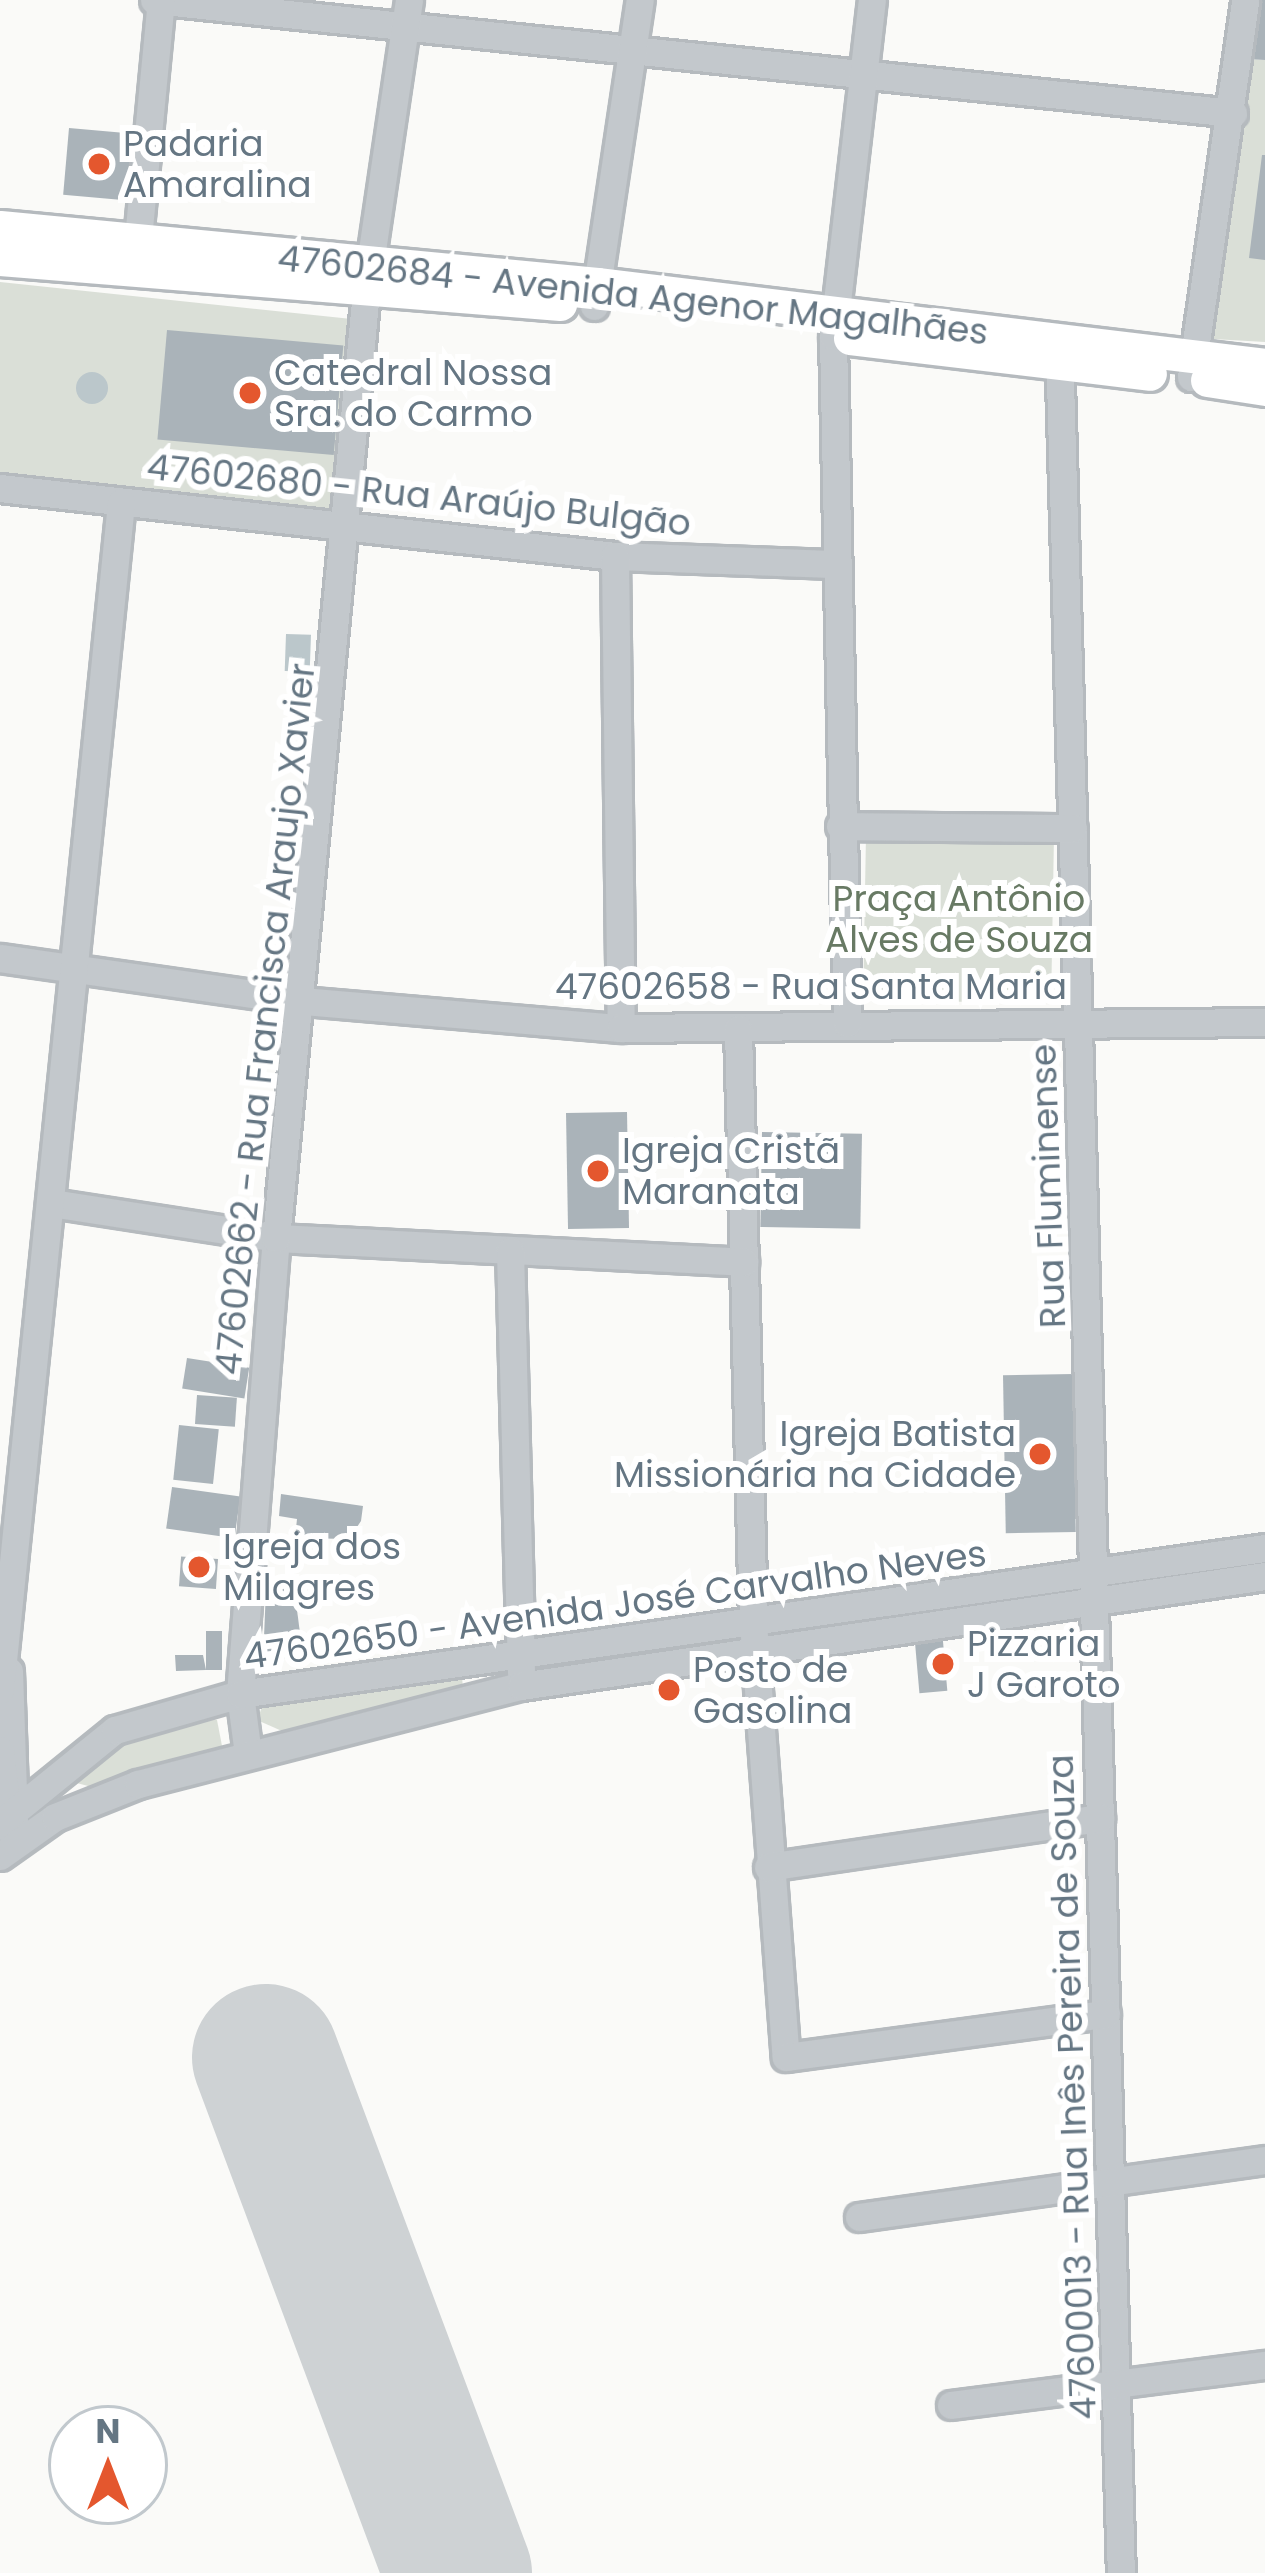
<!DOCTYPE html>
<meta charset="utf-8">
<style>
body{margin:0}
#map{position:relative;width:1265px;height:2573px;overflow:hidden;background:#fafaf8;font-family:Poppins,sans-serif}
div>[style]{position:absolute}
[style*='--x']{left:calc(var(--x)*1px);top:calc(var(--y)*1px);width:calc(var(--w)*1px);rotate:calc(var(--a)*1deg)}
.green>*{inset:0;background:#dadfd7;transform-origin:0 0}
.water>*{inset:0;background:#bbc7cb;transform-origin:0 0}
.round{border-radius:50%}
.runway>*{height:147px;margin:-73.5px;padding:0 73.5px;transform-origin:73.5px;border-radius:73.5px;background:#ced2d4}
.building>*{inset:0;background:#aab3b9;transform-origin:0 0}
.roads{filter:drop-shadow(3px 0 #b5babe) drop-shadow(-3px 0 #b5babe) drop-shadow(0 3px #b5babe) drop-shadow(0 -3px #b5babe)}
.minor>*{height:27px;margin:-13.5px;padding:0 13.5px;transform-origin:13.5px;border-radius:13.5px;background:#c3c8cc}
.major>*{height:33px;margin:-16.5px;padding:0 16.5px;transform-origin:16.5px;border-radius:16.5px;background:#fff}
.dots>*{width:33px;height:33px;translate:-50% -50%;box-sizing:border-box;border:6px solid #fff;border-radius:50%}
span{translate:-50% -50%;white-space:nowrap;text-align:center;line-height:1.15;-webkit-text-stroke:12px #fff;paint-order:stroke}
.poi-label{font-size:36px;color:#657683}
.left{translate:0 -50%;text-align:left}
.right{translate:-100% -50%;text-align:right}
.street-label{font-size:36px;color:#657683}
.park-label{font-size:36px;color:#687a64}
.north{position:absolute;left:48px;top:2405px;width:120px;height:120px;box-sizing:border-box;background:#fff;border:3px solid #c1c8cd;border-radius:50%;rotate:0deg;font-size:33px;font-weight:700;line-height:48px;text-align:center;color:#657683}
.north::after{content:'';display:block;margin:auto;width:42px;height:54px;background:#e4572e;clip-path:polygon(50% 0,100% 100%,50% 72%,0 100%)}
</style>
<div id="map">
<div class="green">
<i style="clip-path:polygon(1246px 59px,1265px 60px,1265px 342px,1213px 339px)"></i>
<i style="left:0;top:282px;width:356px;height:200px;rotate:6deg"></i>
<i style="left:866px;top:834px;width:188px;height:166px;rotate:1deg"></i>
<i style="clip-path:polygon(462px 1675px,463px 1692px,291px 1735px,257px 1720px,264px 1702px)"></i>
<i style="clip-path:polygon(206px 1718px,217px 1720px,223px 1751px,92px 1787px,69px 1781px,114px 1745px)"></i>
</div>
<div class="water">
<i class="round" style="left:76px;top:372px;width:32px;height:32px"></i>
<i style="left:286px;top:634px;width:25px;height:37px;rotate:2deg"></i>
</div>
<div class="runway">
<i style="--x:265;--y:2057;--w:551;--a:69.49"></i>
</div>
<div class="building">
<i style="clip-path:polygon(1253px 0,1265px 0,1265px 60px,1246px 59px)"></i>
<i style="left:69px;top:128px;width:68px;height:67px;rotate:5deg"></i>
<i style="clip-path:polygon(1262px 155px,1265px 155px,1265px 260px,1249px 258px)"></i>
<i style="left:167px;top:330px;width:177px;height:110px;rotate:5deg"></i>
<i style="left:627px;top:1112px;width:116px;height:61px;rotate:89deg"></i>
<i style="left:762px;top:1132px;width:100px;height:95px;rotate:1deg"></i>
<i style="left:187px;top:1358px;width:63px;height:31px;rotate:9deg"></i>
<i style="left:1073px;top:1374px;width:158px;height:70px;rotate:89deg"></i>
<i style="left:197px;top:1395px;width:40px;height:29px;rotate:4deg"></i>
<i style="left:179px;top:1425px;width:40px;height:55px;rotate:6deg"></i>
<i style="left:172px;top:1487px;width:69px;height:42px;rotate:8deg"></i>
<i style="clip-path:polygon(281px 1494px,363px 1506px,361px 1521px,349px 1539px,295px 1538px,297px 1519px,279px 1516px)"></i>
<i style="left:218px;top:1559px;width:30px;height:37px;rotate:94deg"></i>
<i style="clip-path:polygon(294px 1587px,303px 1656px,263px 1661px,266px 1589px)"></i>
<i style="left:942px;top:1630px;width:61px;height:28px;rotate:85deg"></i>
<i style="left:206px;top:1631px;width:16px;height:39px"></i>
<i style="clip-path:polygon(175px 1655px,203px 1655px,206px 1670px,176px 1671px)"></i>
</div>
<div class="roads">
<div class="minor">
<i style="--x:154;--y:0;--w:1085;--a:5.98"></i>
<i style="--x:136;--y:259;--w:260;--a:-84.5"></i>
<i style="--x:594;--y:306;--w:309;--a:-81.5"></i>
<i style="--x:1059;--y:344;--w:2230;--a:88.41"></i>
<i style="--x:1191;--y:377;--w:381;--a:-81.8"></i>
<i style="--x:0;--y:488;--w:619;--a:6.31"></i>
<i style="--x:615;--y:556;--w:217;--a:2.1"></i>
<i style="--x:615;--y:556;--w:472;--a:89.3"></i>
<i style="--x:840;--y:826;--w:233;--a:0.5"></i>
<i style="--x:0;--y:958;--w:306;--a:8.1"></i>
<i style="--x:303;--y:1001;--w:319;--a:4.9"></i>
<i style="--x:621;--y:1028;--w:644;--a:-0.53"></i>
<i style="--x:847;--y:1023;--w:687;--a:-91.17"></i>
<i style="--x:833;--y:336;--w:338;--a:-83.4"></i>
<i style="--x:738;--y:1029;--w:594;--a:88.55"></i>
<i style="--x:753;--y:1623;--w:435;--a:85.7"></i>
<i style="--x:786;--y:2057;--w:323;--a:-7.7"></i>
<i style="--x:51;--y:1203;--w:228;--a:8.8"></i>
<i style="--x:276;--y:1238;--w:469;--a:2.9"></i>
<i style="--x:510;--y:1251;--w:422;--a:88.5"></i>
<i style="--x:9;--y:1671;--w:152;--a:88.1"></i>
<i style="--x:0;--y:1690;--w:1194;--a:-84.18"></i>
<i style="--x:0;--y:1750;--w:80;--a:83.5"></i>
<i style="--x:248;--y:1754;--w:61;--a:-97.6"></i>
<i style="--x:240;--y:1694;--w:457;--a:-85.5"></i>
<i style="--x:276;--y:1238;--w:951;--a:-84.57"></i>
<i style="--x:366;--y:291;--w:294;--a:-81.6"></i>
<i style="--x:0;--y:1823;--w:148;--a:-39"></i>
<i style="--x:115;--y:1730;--w:130;--a:-16.1"></i>
<i style="--x:240;--y:1694;--w:1035;--a:-8.11"></i>
<i style="--x:0;--y:1856;--w:67;--a:-35.3"></i>
<i style="--x:55;--y:1817;--w:89;--a:-21.7"></i>
<i style="--x:138;--y:1784;--w:395;--a:-14.4"></i>
<i style="--x:521;--y:1686;--w:752;--a:-8.41"></i>
<i style="--x:768;--y:1867;--w:336;--a:-8.4"></i>
<i style="--x:859;--y:2217;--w:410;--a:-8"></i>
<i style="--x:951;--y:2405;--w:317;--a:-7.3"></i>
</div>
<div class="major">
<i style="--x:0;--y:227;--w:600;--a:5.45"></i>
<i style="--x:597;--y:284;--w:673;--a:6.91"></i>
<i style="--x:0;--y:259;--w:562;--a:4.59"></i>
<i style="--x:850;--y:338;--w:302;--a:6.8"></i>
<i style="--x:1207;--y:380;--w:59;--a:8.8"></i>
</div>
</div>
<div class="dots">
<i style="left:99px;top:164px;background:#e4572e"></i>
<i style="left:250px;top:393px;background:#e4572e"></i>
<i style="left:598px;top:1171px;background:#e4572e"></i>
<i style="left:1040px;top:1454px;background:#e4572e"></i>
<i style="left:199px;top:1567px;background:#e4572e"></i>
<i style="left:943px;top:1664px;background:#e4572e"></i>
<i style="left:669px;top:1690px;background:#e4572e"></i>
</div>
<div class="poi-label">
<span class="left" style="left:123px;top:164px">Padaria<br>Amaralina</span>
<span class="left" style="left:274px;top:393px">Catedral Nossa<br>Sra. do Carmo</span>
<span class="left" style="left:622px;top:1171px">Igreja Cristã<br>Maranata</span>
<span class="right" style="left:1016px;top:1454px">Igreja Batista<br>Missionária na Cidade</span>
<span class="left" style="left:223px;top:1567px">Igreja dos<br>Milagres</span>
<span class="left" style="left:967px;top:1664px">Pizzaria<br>J Garoto</span>
<span class="left" style="left:693px;top:1690px">Posto de<br>Gasolina</span>
</div>
<div class="street-label">
<span style="left:633px;top:295px;rotate:6deg">47602684 - Avenida Agenor Magalhães</span>
<span style="left:419px;top:495px;rotate:6deg">47602680 - Rua Araújo Bulgão</span>
<span style="left:811px;top:987px">47602658 - Rua Santa Maria</span>
<span style="left:265px;top:1019px;rotate:-84deg">47602662 - Rua Francisca Araujo Xavier</span>
<span style="left:1048px;top:1186px;rotate:-92deg">Rua Fluminense</span>
<span style="left:615px;top:1605px;rotate:-8deg">47602650 - Avenida José Carvalho Neves</span>
<span style="left:1072px;top:2087px;rotate:-92deg">47600013 - Rua Inês Pereira de Souza</span>
</div>
<div class="park-label">
<span style="left:959px;top:919px">Praça Antônio<br>Alves de Souza</span>
</div>
<div class="north">N</div>
</div>
